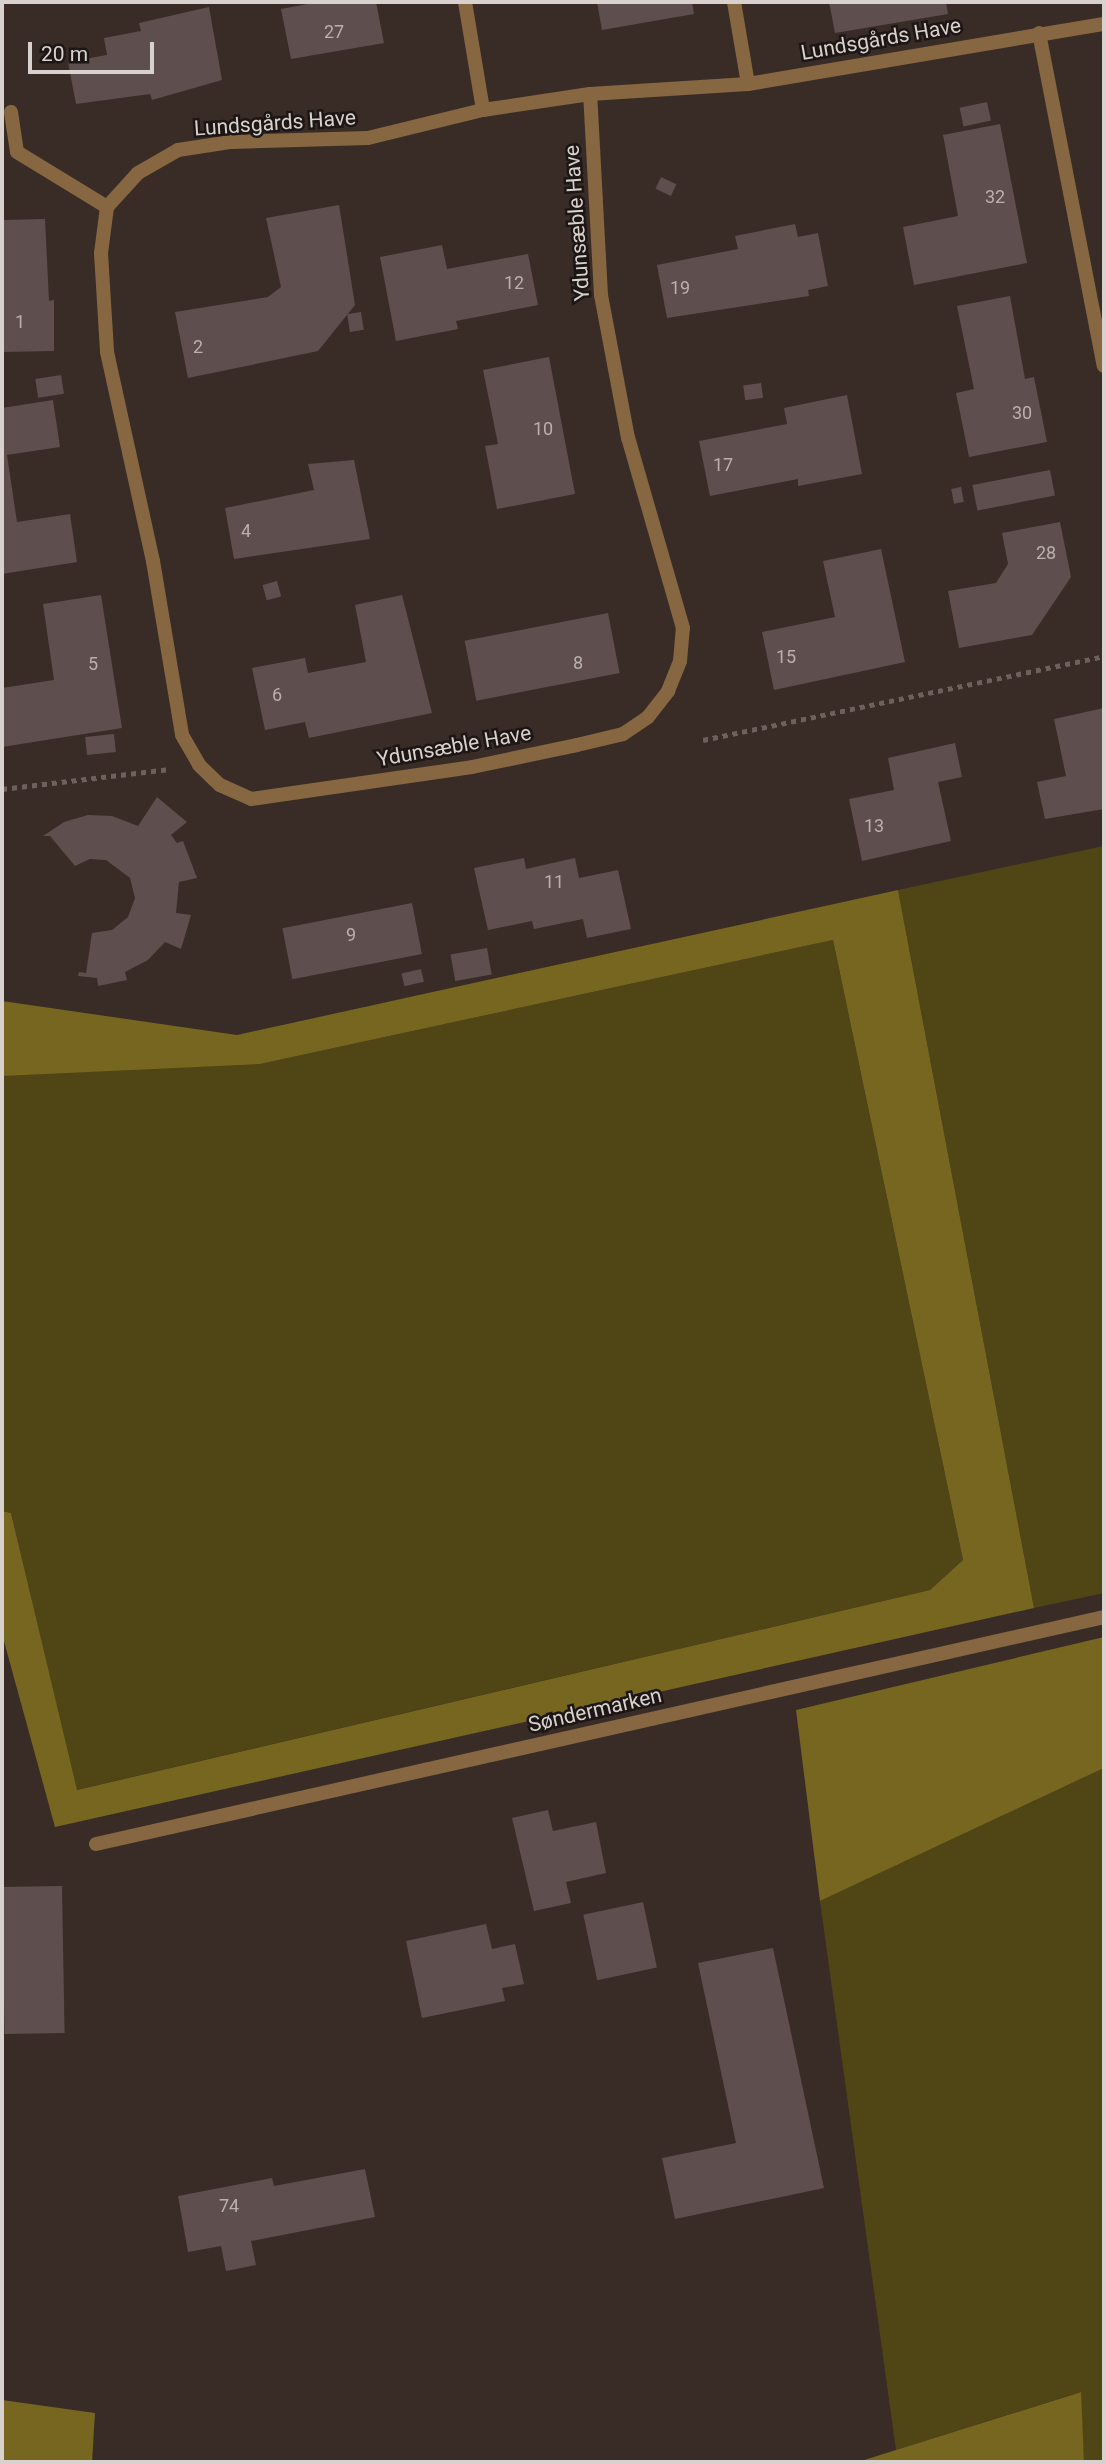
<!DOCTYPE html>
<meta charset="utf-8">
<style>
body{margin:0}
#map{position:relative;width:1106px;height:2464px;overflow:hidden;background:#392c27;font-family:Roboto,sans-serif}
div>[style]{position:absolute}
[style*='--x']{left:calc(var(--x)*1px);top:calc(var(--y)*1px);width:calc(var(--w)*1px);rotate:calc(var(--a)*1deg)}
.green>*{inset:0;background:#504515}
.forest>*{inset:0;background:#76661f}
.building>*{inset:0;background:#5e4e4e;transform-origin:0 0}
.path>*{height:4.5px;margin-top:-2.25px;transform-origin:0;background:repeating-linear-gradient(90deg,#6c615c 0 5px,transparent 0 10px)}
.street>*{height:14px;margin:-7px;padding:0 7px;transform-origin:7px;border-radius:7px;background:#876741}
span{translate:-50% -50%;white-space:nowrap;text-align:center;line-height:1.15;-webkit-text-stroke:5px #1c1614;paint-order:stroke}
.number-label{font-size:18px;color:#bab0ae}
.number-label span{-webkit-text-stroke-width:0}
.street-label{font-size:21px;color:#d9d1ce}
.frame{position:absolute;inset:0;border:4px solid #d9d1ce;pointer-events:none}
.scale{position:absolute;left:28px;top:42px;width:126px;height:32px;box-sizing:border-box;border:4px solid #d9d1ce;border-top:0;padding-left:9px;font-size:21px;line-height:24px;white-space:nowrap;color:#d9d1ce;-webkit-text-stroke:5px #1c1614;paint-order:stroke}
</style>
<div id="map">
<div class="green">
<i style="clip-path:polygon(1104px 846px,1104px 1593px,1034px 1608px,898px 890px)"></i>
<i style="clip-path:polygon(833px 940px,963px 1560px,930px 1590px,76px 1790px,11px 1513px,2px 1511px,2px 1031px,260px 1064px)"></i>
<i style="clip-path:polygon(1104px 1768px,1104px 2462px,1084px 2462px,1080px 2392px,896px 2450px,820px 1901px)"></i>
</div>
<div class="forest">
<i style="clip-path:polygon(898px 890px,1034px 1608px,55px 1827px,2px 1634px,2px 1511px,11px 1513px,77px 1790px,930px 1590px,963px 1560px,833px 940px,260px 1064px,2px 1076px,2px 1001px,237px 1035px)"></i>
<i style="clip-path:polygon(1104px 1637px,1104px 1768px,820px 1901px,796px 1710px)"></i>
<i style="clip-path:polygon(1081px 2392px,1084px 2462px,858px 2462px,896px 2450px)"></i>
<i style="clip-path:polygon(2px 2400px,95px 2413px,92px 2462px,2px 2462px)"></i>
</div>
<div class="building">
<i style="clip-path:polygon(318px 2px,376px 2px,384px 43px,291px 59px,281px 9px)"></i>
<i style="clip-path:polygon(597px 2px,692px 2px,694px 14px,602px 30px)"></i>
<i style="clip-path:polygon(829px 2px,946px 2px,948px 14px,835px 33px)"></i>
<i style="clip-path:polygon(209px 7px,222px 80px,152px 100px,150px 94px,76px 104px,68px 62px,107px 55px,104px 38px,141px 31px,139px 23px)"></i>
<i style="left:987px;top:102px;width:19px;height:28px;rotate:78deg"></i>
<i style="clip-path:polygon(1000px 124px,1027px 263px,914px 285px,903px 227px,958px 216px,943px 135px)"></i>
<i style="left:661px;top:177px;width:17px;height:13px;rotate:25deg"></i>
<i style="clip-path:polygon(339px 205px,355px 305px,318px 351px,188px 378px,175px 312px,268px 297px,281px 287px,266px 218px)"></i>
<i style="clip-path:polygon(45px 219px,49px 301px,54px 300px,54px 351px,2px 352px,2px 220px)"></i>
<i style="clip-path:polygon(795px 224px,798px 237px,818px 233px,828px 286px,808px 290px,809px 296px,667px 318px,657px 265px,738px 249px,735px 236px)"></i>
<i style="clip-path:polygon(442px 245px,447px 269px,528px 254px,538px 305px,456px 321px,458px 329px,396px 341px,380px 257px)"></i>
<i style="clip-path:polygon(1010px 296px,1025px 379px,1034px 377px,1047px 442px,969px 457px,956px 393px,974px 389px,957px 306px)"></i>
<i style="left:361px;top:312px;width:18px;height:14px;rotate:81deg"></i>
<i style="clip-path:polygon(549px 357px,575px 494px,497px 509px,485px 446px,498px 444px,483px 370px)"></i>
<i style="left:61px;top:375px;width:19px;height:26px;rotate:81deg"></i>
<i style="left:761px;top:383px;width:15px;height:18px;rotate:82deg"></i>
<i style="clip-path:polygon(847px 395px,862px 474px,798px 486px,798px 479px,710px 496px,699px 441px,787px 424px,784px 408px)"></i>
<i style="clip-path:polygon(53px 400px,60px 447px,7px 455px,17px 522px,70px 514px,77px 562px,2px 574px,2px 408px)"></i>
<i style="clip-path:polygon(354px 460px,370px 539px,234px 559px,225px 508px,314px 490px,308px 464px)"></i>
<i style="left:1050px;top:470px;width:26px;height:79px;rotate:79deg"></i>
<i style="left:961px;top:487px;width:15px;height:10px;rotate:79deg"></i>
<i style="clip-path:polygon(1060px 522px,1071px 577px,1032px 635px,959px 648px,948px 591px,996px 583px,1008px 564px,1002px 533px)"></i>
<i style="clip-path:polygon(881px 549px,905px 662px,774px 690px,762px 632px,835px 617px,823px 561px)"></i>
<i style="left:277px;top:581px;width:16px;height:15px;rotate:75deg"></i>
<i style="clip-path:polygon(101px 595px,122px 728px,2px 747px,2px 688px,54px 680px,43px 604px)"></i>
<i style="clip-path:polygon(402px 595px,432px 713px,309px 738px,305px 722px,265px 730px,252px 668px,305px 658px,308px 673px,366px 662px,355px 605px)"></i>
<i style="left:608px;top:613px;width:61px;height:146px;rotate:79deg"></i>
<i style="clip-path:polygon(1104px 708px,1104px 809px,1045px 819px,1037px 782px,1066px 776px,1054px 719px)"></i>
<i style="left:114px;top:734px;width:18px;height:29px;rotate:84deg"></i>
<i style="clip-path:polygon(955px 743px,962px 777px,938px 782px,951px 841px,862px 861px,849px 799px,894px 790px,888px 758px)"></i>
<i style="clip-path:polygon(157px 797px,187px 822px,171px 835px,177px 843px,183px 841px,197px 878px,179px 882px,176px 913px,191px 915px,181px 949px,165px 942px,148px 960px,125px 972px,127px 980px,98px 986px,97px 978px,78px 976px,79px 972px,86px 973px,92px 933px,112px 930px,128px 917px,135px 898px,130px 878px,106px 860px,90px 859px,75px 866px,50px 836px,43px 836px,64px 822px,88px 815px,112px 816px,138px 826px)"></i>
<i style="clip-path:polygon(524px 858px,526px 869px,575px 858px,579px 878px,618px 870px,631px 929px,587px 938px,583px 919px,534px 929px,532px 921px,488px 930px,474px 868px)"></i>
<i style="left:412px;top:903px;width:52px;height:132px;rotate:79deg"></i>
<i style="left:487px;top:948px;width:27px;height:37px;rotate:80deg"></i>
<i style="left:421px;top:969px;width:13px;height:20px;rotate:77deg"></i>
<i style="clip-path:polygon(548px 1810px,553px 1831px,596px 1822px,606px 1873px,566px 1882px,571px 1903px,534px 1911px,512px 1818px)"></i>
<i style="left:62px;top:1886px;width:147px;height:60px;rotate:89deg"></i>
<i style="left:643px;top:1902px;width:67px;height:61px;rotate:78deg"></i>
<i style="clip-path:polygon(486px 1924px,492px 1949px,515px 1944px,524px 1984px,502px 1988px,505px 2001px,422px 2018px,406px 1941px)"></i>
<i style="clip-path:polygon(773px 1948px,824px 2188px,675px 2219px,662px 2158px,736px 2143px,698px 1963px)"></i>
<i style="clip-path:polygon(365px 2169px,375px 2217px,251px 2241px,256px 2265px,226px 2271px,221px 2246px,188px 2252px,178px 2196px,272px 2178px,274px 2186px)"></i>
</div>
<div class="path">
<i style="--x:703;--y:740;--w:410;--a:-11.8"></i>
<i style="--x:2;--y:789;--w:169;--a:-6.8"></i>
</div>
<div class="street">
<i style="--x:465;--y:2;--w:109;--a:80.5"></i>
<i style="--x:734;--y:2;--w:83;--a:80.3"></i>
<i style="--x:1039;--y:33;--w:339;--a:79"></i>
<i style="--x:11;--y:112;--w:40;--a:81.5"></i>
<i style="--x:17;--y:152;--w:105;--a:31.4"></i>
<i style="--x:107;--y:207;--w:46;--a:-47.6"></i>
<i style="--x:138;--y:173;--w:46;--a:-29.9"></i>
<i style="--x:178;--y:150;--w:54;--a:-8.6"></i>
<i style="--x:231;--y:142;--w:137;--a:-1.7"></i>
<i style="--x:368;--y:138;--w:118;--a:-13.7"></i>
<i style="--x:483;--y:110;--w:108;--a:-8.5"></i>
<i style="--x:590;--y:94;--w:158;--a:-3.6"></i>
<i style="--x:748;--y:84;--w:361;--a:-9.6"></i>
<i style="--x:107;--y:207;--w:46;--a:97.4"></i>
<i style="--x:101;--y:253;--w:99;--a:86.5"></i>
<i style="--x:107;--y:352;--w:214;--a:77.6"></i>
<i style="--x:153;--y:561;--w:176;--a:80.5"></i>
<i style="--x:182;--y:735;--w:34;--a:60"></i>
<i style="--x:199;--y:765;--w:29;--a:44"></i>
<i style="--x:220;--y:785;--w:34;--a:24"></i>
<i style="--x:251;--y:799;--w:223;--a:-8.2"></i>
<i style="--x:472;--y:767;--w:107;--a:-11.8"></i>
<i style="--x:577;--y:745;--w:47;--a:-13.4"></i>
<i style="--x:623;--y:734;--w:30;--a:-34"></i>
<i style="--x:648;--y:717;--w:33;--a:-52"></i>
<i style="--x:668;--y:691;--w:32;--a:-68"></i>
<i style="--x:680;--y:661;--w:33;--a:-85"></i>
<i style="--x:683;--y:628;--w:198;--a:-106.1"></i>
<i style="--x:628;--y:438;--w:146;--a:-100.7"></i>
<i style="--x:601;--y:295;--w:201;--a:-93.1"></i>
<i style="--x:96;--y:1844;--w:1033;--a:-12.69"></i>
</div>
<div class="number-label">
<span style="left:334px;top:32px">27</span>
<span style="left:995px;top:197px">32</span>
<span style="left:514px;top:283px">12</span>
<span style="left:680px;top:288px">19</span>
<span style="left:20px;top:322px">1</span>
<span style="left:198px;top:347px">2</span>
<span style="left:1022px;top:413px">30</span>
<span style="left:543px;top:429px">10</span>
<span style="left:723px;top:465px">17</span>
<span style="left:246px;top:531px">4</span>
<span style="left:1046px;top:553px">28</span>
<span style="left:786px;top:657px">15</span>
<span style="left:578px;top:663px">8</span>
<span style="left:93px;top:664px">5</span>
<span style="left:277px;top:695px">6</span>
<span style="left:874px;top:826px">13</span>
<span style="left:554px;top:882px">11</span>
<span style="left:351px;top:935px">9</span>
<span style="left:229px;top:2206px">74</span>
</div>
<div class="street-label">
<span style="left:881px;top:39px;rotate:-10deg">Lundsgårds Have</span>
<span style="left:275px;top:123px;rotate:-4deg">Lundsgårds Have</span>
<span style="left:577px;top:223px;rotate:-94deg">Ydunsæble Have</span>
<span style="left:454px;top:746px;rotate:-10deg">Ydunsæble Have</span>
<span style="left:595px;top:1710px;rotate:-13deg">Søndermarken</span>
</div>
<div class="frame"></div>
<div class="scale">20 m</div>
</div>
